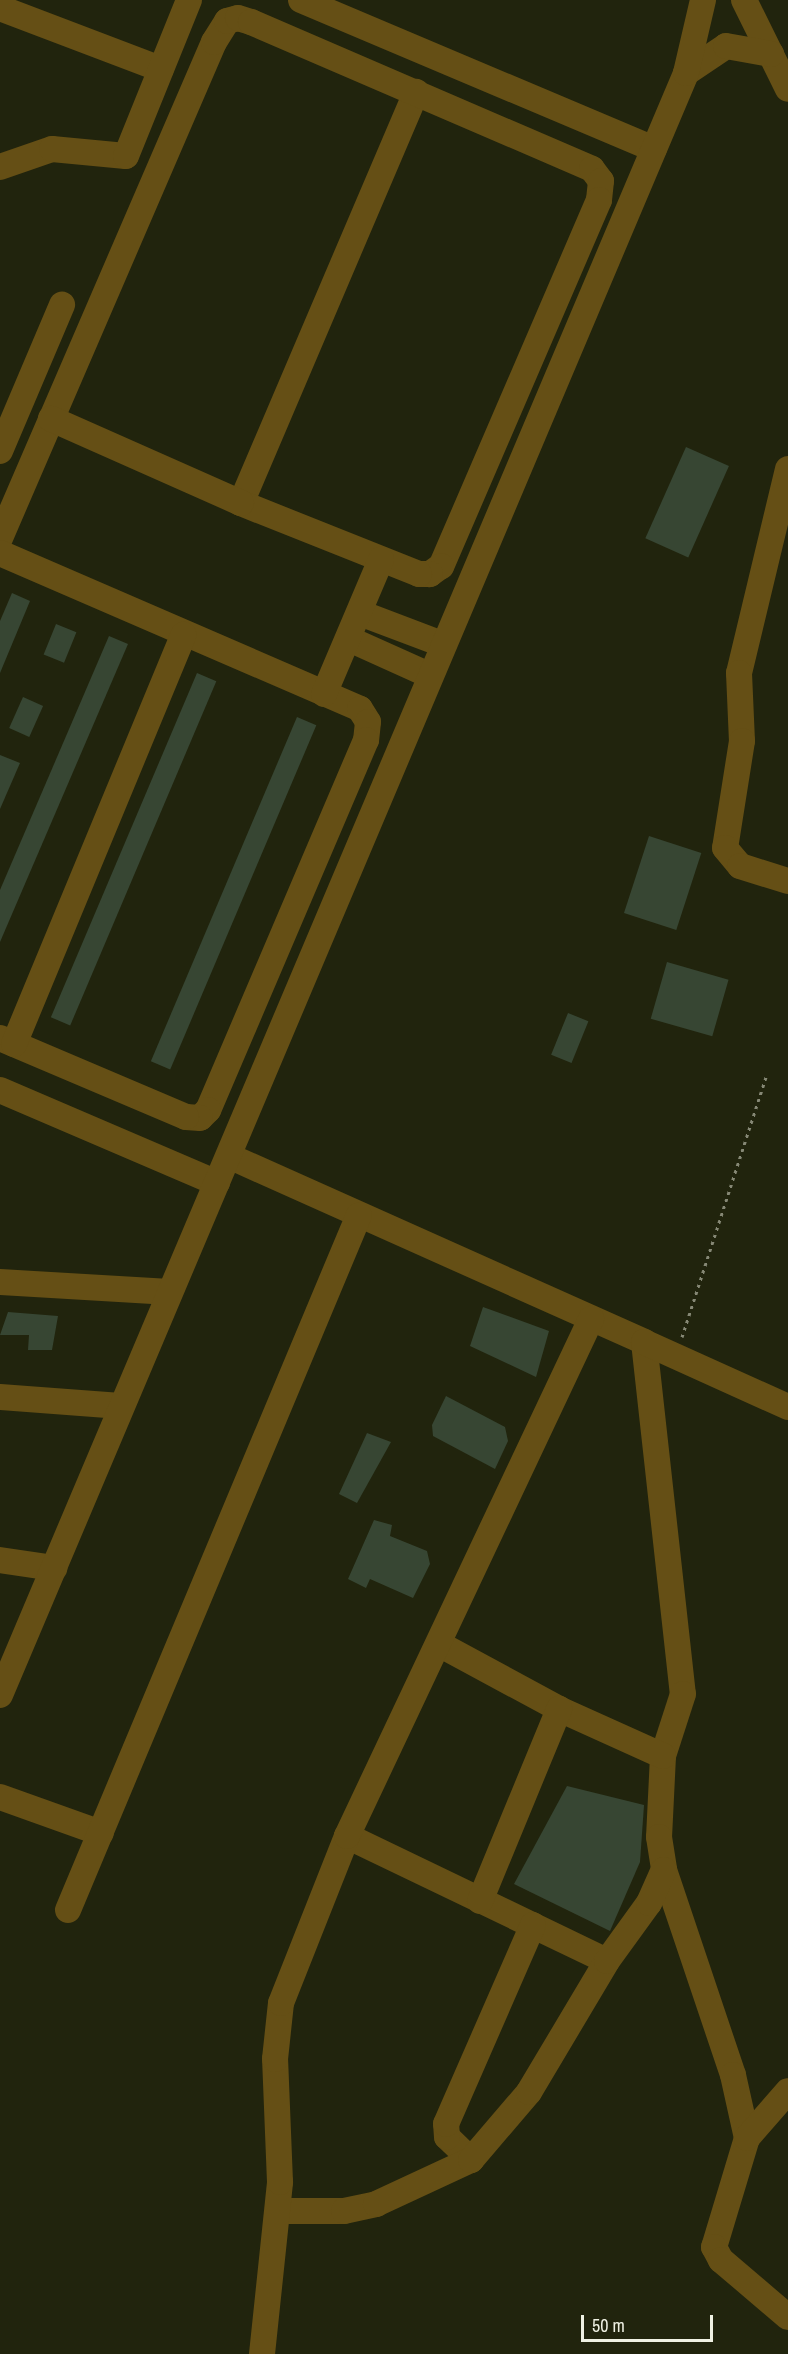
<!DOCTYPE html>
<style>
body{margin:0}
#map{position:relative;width:788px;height:2354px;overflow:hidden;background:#21240d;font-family:"Archivo Narrow",sans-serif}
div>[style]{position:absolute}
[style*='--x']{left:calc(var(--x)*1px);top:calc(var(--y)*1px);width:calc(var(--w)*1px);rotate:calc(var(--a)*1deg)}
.building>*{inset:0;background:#374633;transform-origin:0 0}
.path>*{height:3px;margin-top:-1.5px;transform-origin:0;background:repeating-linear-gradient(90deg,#868875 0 3px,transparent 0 7.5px)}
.minor>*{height:26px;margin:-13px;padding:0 13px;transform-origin:13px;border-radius:13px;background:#654f15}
span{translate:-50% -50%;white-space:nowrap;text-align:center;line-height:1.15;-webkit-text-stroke:6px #21240d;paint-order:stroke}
.scale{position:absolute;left:581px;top:2315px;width:132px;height:27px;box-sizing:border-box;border:3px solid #eff1e3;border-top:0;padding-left:8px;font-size:18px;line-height:21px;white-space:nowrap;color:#eff1e3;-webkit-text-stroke:4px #21240d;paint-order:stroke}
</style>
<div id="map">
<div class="building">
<i style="left:686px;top:447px;width:47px;height:100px;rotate:24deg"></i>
<i style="clip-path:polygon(12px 593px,30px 601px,0 673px,0 621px)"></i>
<i style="left:56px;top:624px;width:22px;height:33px;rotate:22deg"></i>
<i style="clip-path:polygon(109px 636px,128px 644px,0 942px,0 890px)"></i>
<i style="left:197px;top:673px;width:21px;height:374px;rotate:23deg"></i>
<i style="left:23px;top:697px;width:22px;height:34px;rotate:24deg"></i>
<i style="left:297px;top:717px;width:21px;height:374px;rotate:23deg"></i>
<i style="clip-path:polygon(0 755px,20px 763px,0 809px)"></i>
<i style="left:649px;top:836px;width:55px;height:81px;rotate:18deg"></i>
<i style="left:667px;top:962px;width:64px;height:59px;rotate:16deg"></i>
<i style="left:568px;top:1013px;width:22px;height:45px;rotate:22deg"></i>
<i style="clip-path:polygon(483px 1307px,549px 1331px,536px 1377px,470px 1346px)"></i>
<i style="clip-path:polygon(8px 1312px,58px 1316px,52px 1350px,28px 1350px,29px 1335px,0 1335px)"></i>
<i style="clip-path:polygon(446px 1396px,505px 1427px,508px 1441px,495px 1469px,433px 1436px,432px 1425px)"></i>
<i style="clip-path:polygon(367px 1433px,391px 1442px,357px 1503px,339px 1494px)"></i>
<i style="clip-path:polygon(374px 1520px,392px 1525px,390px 1536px,427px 1551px,430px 1564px,413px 1598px,370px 1579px,366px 1588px,348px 1579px)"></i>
<i style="clip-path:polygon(567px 1786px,644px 1805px,640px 1862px,610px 1931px,514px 1884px)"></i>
</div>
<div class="path">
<i style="--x:682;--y:1337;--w:276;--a:-72.1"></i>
</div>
<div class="minor">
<i style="--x:301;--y:0;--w:383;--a:22.9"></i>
<i style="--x:744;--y:0;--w:99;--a:63.7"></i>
<i style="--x:0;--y:8;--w:172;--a:20.8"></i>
<i style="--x:686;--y:73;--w:48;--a:-34"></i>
<i style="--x:726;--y:46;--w:46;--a:10.1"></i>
<i style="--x:0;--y:167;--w:55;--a:-19.1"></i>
<i style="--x:52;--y:149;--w:74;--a:5.4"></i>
<i style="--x:126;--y:156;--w:168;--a:-68"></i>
<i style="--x:0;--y:451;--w:159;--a:-67"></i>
<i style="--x:788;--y:469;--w:210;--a:103.5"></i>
<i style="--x:739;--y:673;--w:68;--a:87.5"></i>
<i style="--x:742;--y:741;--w:108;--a:99"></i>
<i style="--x:725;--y:848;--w:23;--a:50"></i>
<i style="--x:740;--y:866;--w:50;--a:17.4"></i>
<i style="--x:241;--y:503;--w:447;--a:-66.9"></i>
<i style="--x:0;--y:538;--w:540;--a:-66.66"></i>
<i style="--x:214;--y:42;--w:25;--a:-58"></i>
<i style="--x:227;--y:21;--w:11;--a:-15"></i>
<i style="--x:238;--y:18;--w:14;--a:17"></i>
<i style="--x:251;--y:22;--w:371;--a:23.3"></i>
<i style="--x:592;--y:169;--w:15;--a:53"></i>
<i style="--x:601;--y:181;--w:19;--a:96"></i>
<i style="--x:599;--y:200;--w:399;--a:113.3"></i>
<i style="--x:441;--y:566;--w:14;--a:144"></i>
<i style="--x:430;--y:574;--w:11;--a:180"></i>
<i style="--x:419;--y:574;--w:192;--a:-158.3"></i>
<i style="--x:241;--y:503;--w:208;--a:-156.1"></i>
<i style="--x:0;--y:553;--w:392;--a:23.4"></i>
<i style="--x:360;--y:709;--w:15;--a:58"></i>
<i style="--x:368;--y:722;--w:18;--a:96"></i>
<i style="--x:366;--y:740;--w:402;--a:113.1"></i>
<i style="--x:208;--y:1110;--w:11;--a:135"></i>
<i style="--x:200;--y:1118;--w:14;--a:-176"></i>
<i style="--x:186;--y:1117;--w:202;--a:-157"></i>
<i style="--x:360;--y:613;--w:88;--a:20.7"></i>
<i style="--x:349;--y:639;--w:88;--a:24.2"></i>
<i style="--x:324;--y:694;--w:146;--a:-67"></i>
<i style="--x:14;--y:1044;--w:443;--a:-67.5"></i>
<i style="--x:0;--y:1090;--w:236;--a:23.2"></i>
<i style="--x:231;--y:1157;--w:453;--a:24.1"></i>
<i style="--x:644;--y:1342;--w:354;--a:83.7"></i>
<i style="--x:683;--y:1694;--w:65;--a:107.9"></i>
<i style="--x:663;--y:1756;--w:81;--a:92.8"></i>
<i style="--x:659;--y:1837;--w:33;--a:81"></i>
<i style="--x:664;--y:1870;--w:216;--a:71.4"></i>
<i style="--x:733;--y:2075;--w:65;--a:77.5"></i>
<i style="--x:747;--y:2138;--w:114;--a:106.8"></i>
<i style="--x:714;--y:2247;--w:15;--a:62"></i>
<i style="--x:721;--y:2260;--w:88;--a:40.4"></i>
<i style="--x:0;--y:1282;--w:170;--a:3.4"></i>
<i style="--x:644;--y:1342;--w:158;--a:24.3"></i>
<i style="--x:0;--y:1397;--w:121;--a:4.3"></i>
<i style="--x:0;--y:1560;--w:55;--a:8.4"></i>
<i style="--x:439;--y:1644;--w:136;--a:28.4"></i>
<i style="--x:559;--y:1709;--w:114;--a:24.3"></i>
<i style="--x:0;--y:1695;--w:1761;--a:-67.07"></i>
<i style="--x:686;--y:73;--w:75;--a:-76.9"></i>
<i style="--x:0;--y:1797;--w:107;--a:19.6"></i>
<i style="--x:347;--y:1836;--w:288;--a:25.7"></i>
<i style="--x:480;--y:1901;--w:208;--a:-67.6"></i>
<i style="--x:68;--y:1910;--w:753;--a:-67.28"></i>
<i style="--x:747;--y:2138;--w:62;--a:-48.9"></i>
<i style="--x:471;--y:2160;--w:33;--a:-136"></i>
<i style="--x:447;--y:2137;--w:13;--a:-94"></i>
<i style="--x:446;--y:2124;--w:217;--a:-66.4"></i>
<i style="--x:278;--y:2211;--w:66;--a:0"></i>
<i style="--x:344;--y:2211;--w:33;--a:-12"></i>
<i style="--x:376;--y:2204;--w:105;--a:-24.9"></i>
<i style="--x:471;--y:2160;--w:89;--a:-49.5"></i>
<i style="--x:529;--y:2092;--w:152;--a:-59.2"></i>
<i style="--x:607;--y:1961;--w:72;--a:-54.1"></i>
<i style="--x:649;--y:1903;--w:36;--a:-66"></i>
<i style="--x:262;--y:2354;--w:173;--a:-84"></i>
<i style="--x:280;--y:2182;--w:123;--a:-92.3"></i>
<i style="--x:275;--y:2059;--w:56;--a:-83.9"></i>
<i style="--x:281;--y:2003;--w:180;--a:-68.4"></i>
<i style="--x:347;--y:1836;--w:572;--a:-64.73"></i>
</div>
<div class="scale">50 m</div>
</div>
